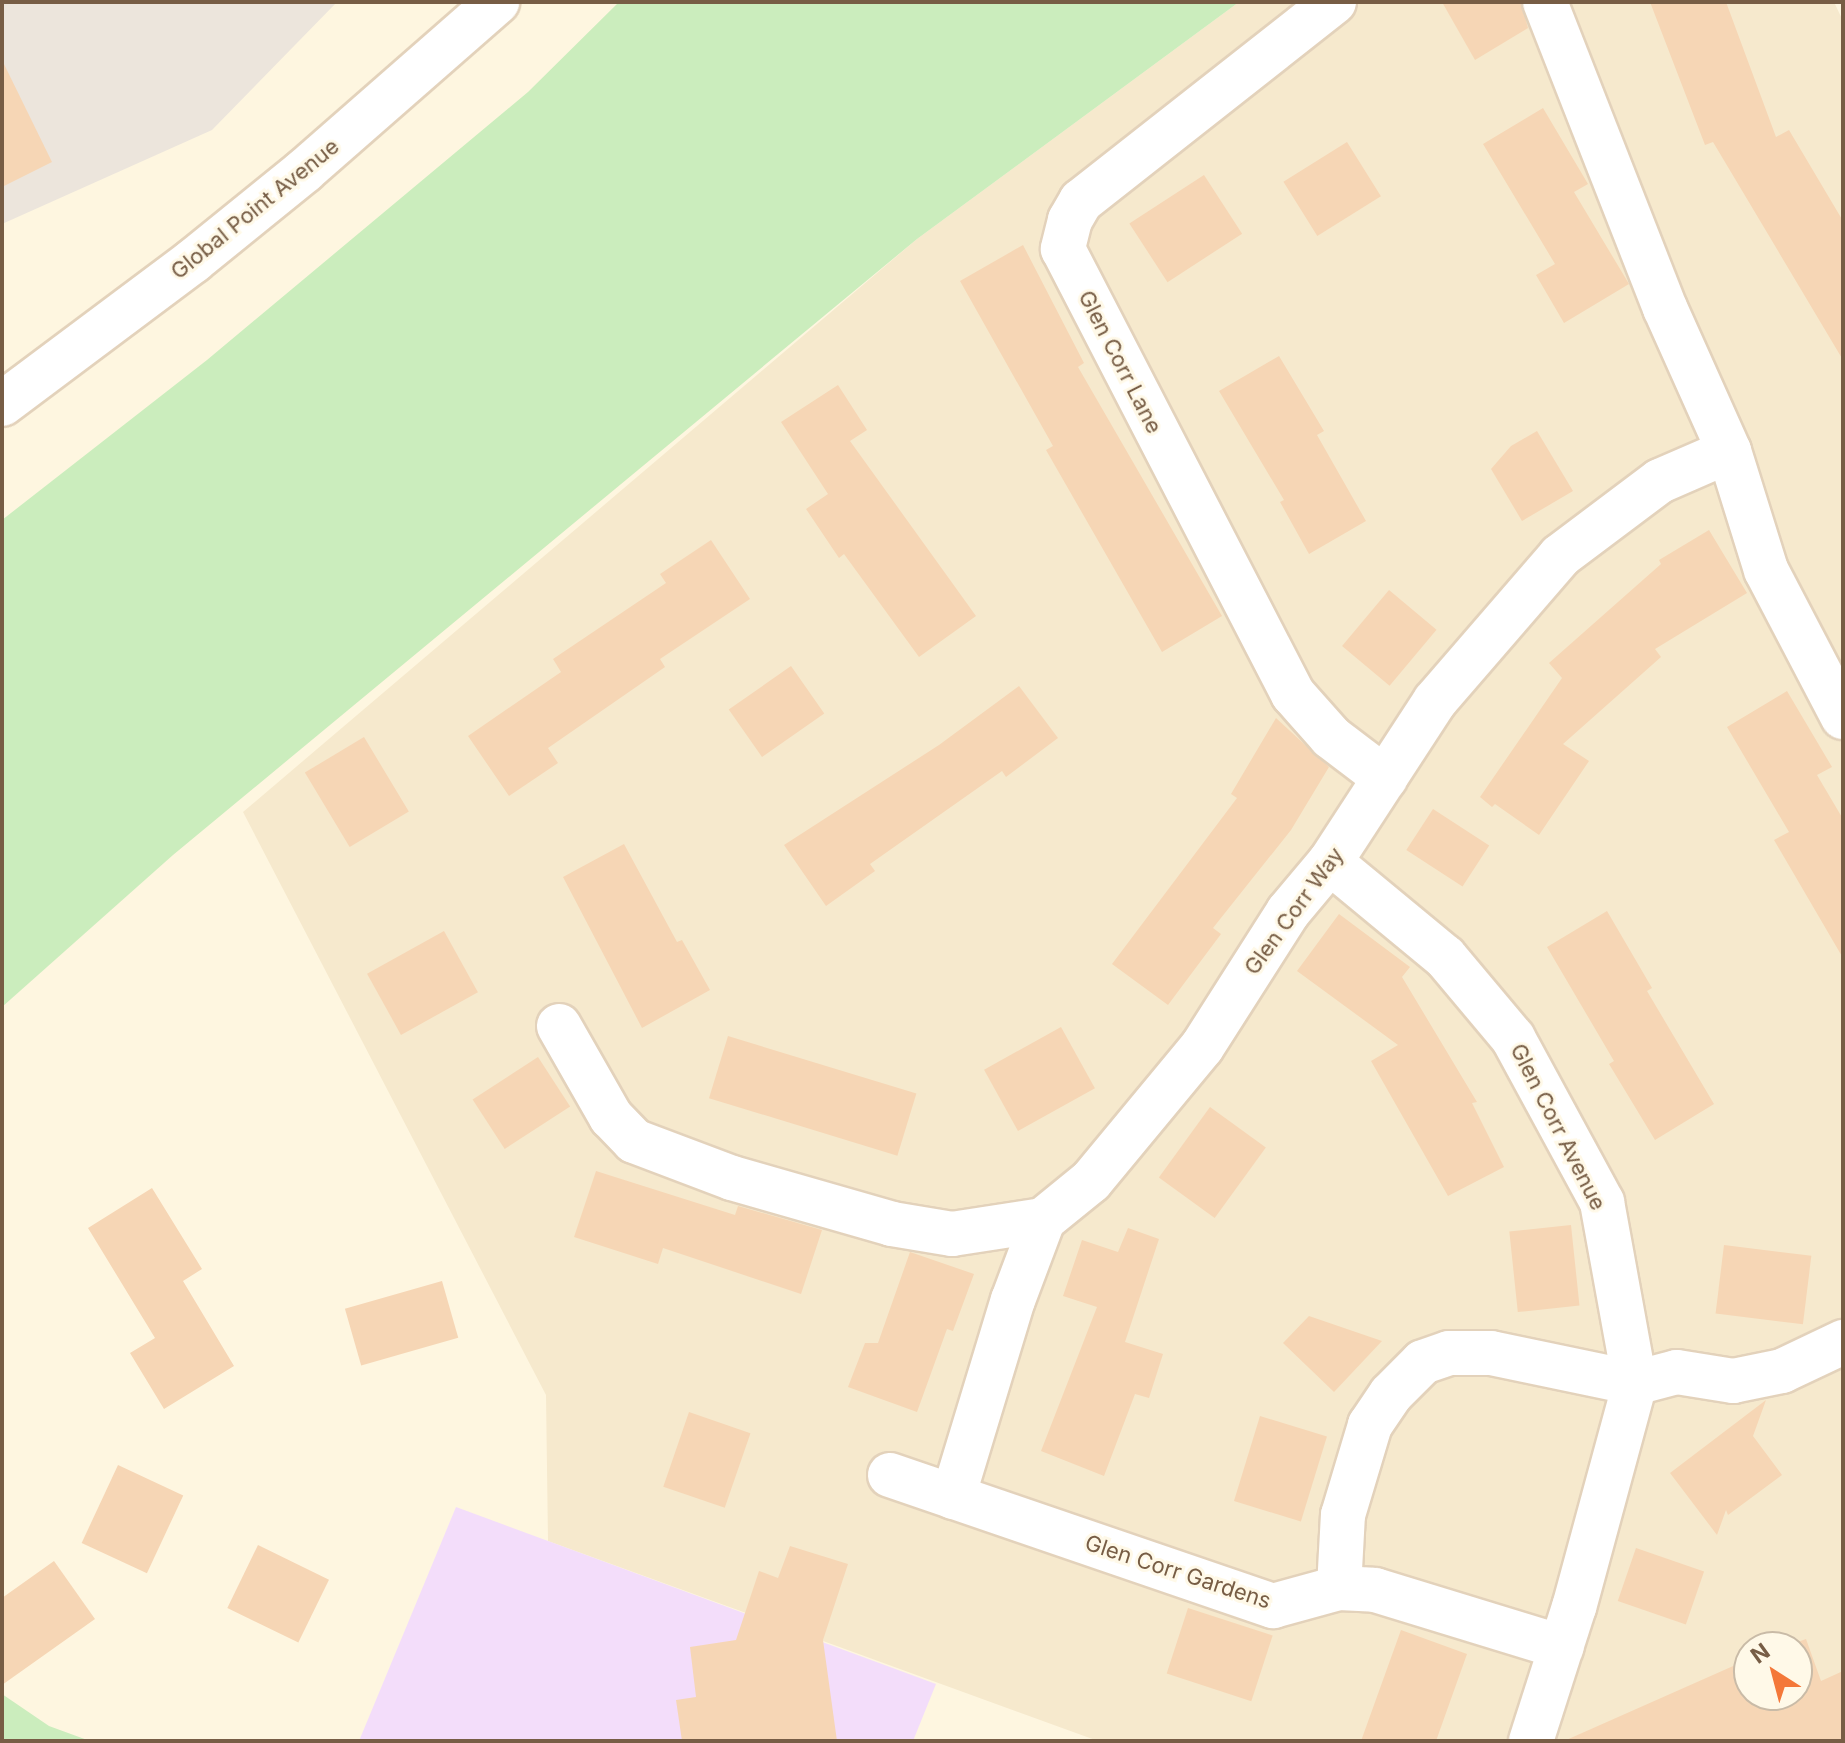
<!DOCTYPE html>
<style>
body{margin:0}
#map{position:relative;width:1845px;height:1743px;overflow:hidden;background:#fef6e0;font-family:Inter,sans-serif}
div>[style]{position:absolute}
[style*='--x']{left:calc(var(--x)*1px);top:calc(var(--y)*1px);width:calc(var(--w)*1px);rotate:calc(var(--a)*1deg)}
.residential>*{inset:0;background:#f6e9cd}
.industrial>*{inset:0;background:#ece5dc}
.education>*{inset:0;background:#f3ddfa}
.green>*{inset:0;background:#cbedbd}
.building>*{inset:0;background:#f6d6b5;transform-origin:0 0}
.roads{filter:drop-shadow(2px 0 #e3d2bb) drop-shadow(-2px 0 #e3d2bb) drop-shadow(0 2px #e3d2bb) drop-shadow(0 -2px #e3d2bb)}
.minor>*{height:44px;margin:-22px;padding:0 22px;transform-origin:22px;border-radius:22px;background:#fff}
span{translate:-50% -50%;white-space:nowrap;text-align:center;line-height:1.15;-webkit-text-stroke:6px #fff9e8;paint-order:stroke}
.street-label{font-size:22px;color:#775d45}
.frame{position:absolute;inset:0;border:4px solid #775d45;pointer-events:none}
.north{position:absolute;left:1733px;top:1631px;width:80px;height:80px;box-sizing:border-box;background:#fff9e8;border:2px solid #c9bba7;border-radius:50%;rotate:324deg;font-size:22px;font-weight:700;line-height:32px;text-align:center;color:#775d45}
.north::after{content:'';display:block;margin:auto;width:28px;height:36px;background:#f47839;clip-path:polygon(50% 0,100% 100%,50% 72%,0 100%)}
</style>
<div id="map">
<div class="residential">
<i style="clip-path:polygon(evenodd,1239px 2px,1834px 2px,1843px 21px,1843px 1741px,1098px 1741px,548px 1541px,546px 1395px,243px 812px,917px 239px,1239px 2px,1749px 1647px,1797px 1647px,1797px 1695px,1749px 1695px,1749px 1647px)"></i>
</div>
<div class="industrial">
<i style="clip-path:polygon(2px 2px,337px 2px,212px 130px,2px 224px)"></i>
</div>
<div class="education">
<i style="clip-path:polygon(456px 1507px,936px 1684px,913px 1741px,359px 1741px)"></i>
</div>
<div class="green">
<i style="clip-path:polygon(619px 2px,1239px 2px,917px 239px,173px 855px,2px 1007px,2px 520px,207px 360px,528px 92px)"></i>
<i style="clip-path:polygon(2px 1694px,49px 1726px,90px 1741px,2px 1741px)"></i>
</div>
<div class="building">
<i style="clip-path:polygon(1442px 2px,1521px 2px,1528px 28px,1475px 60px)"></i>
<i style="clip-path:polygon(1650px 2px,1726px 2px,1776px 137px,1789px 130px,1843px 221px,1843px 360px,1713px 142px,1705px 145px)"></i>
<i style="clip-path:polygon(2px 60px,52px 162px,2px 187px)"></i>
<i style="clip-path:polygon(1543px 108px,1588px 184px,1574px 192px,1629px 284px,1564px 323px,1536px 275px,1555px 264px,1483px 144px)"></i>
<i style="left:1347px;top:142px;width:64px;height:75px;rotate:58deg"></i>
<i style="left:1204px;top:175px;width:70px;height:89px;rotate:57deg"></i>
<i style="clip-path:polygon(1023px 245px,1084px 363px,1078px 367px,1222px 616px,1162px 652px,1046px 450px,1053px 446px,960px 281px)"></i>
<i style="clip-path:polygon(1279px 356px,1324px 431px,1317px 435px,1366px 521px,1309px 554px,1280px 502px,1284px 500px,1219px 391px)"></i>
<i style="clip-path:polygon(838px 385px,867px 430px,850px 441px,976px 616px,919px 657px,844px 554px,839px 558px,806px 509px,828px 494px,781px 422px)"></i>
<i style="clip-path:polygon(1537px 431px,1573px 491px,1522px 521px,1491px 469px,1511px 446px)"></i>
<i style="clip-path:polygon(1709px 530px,1747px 593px,1655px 649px,1661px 657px,1563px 744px,1589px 761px,1539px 835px,1495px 804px,1492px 807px,1480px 797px,1562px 678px,1549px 663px,1661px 564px,1659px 560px)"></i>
<i style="clip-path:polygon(711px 540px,750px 599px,660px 659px,665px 667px,548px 748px,558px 763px,509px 796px,468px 736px,561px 672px,553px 659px,666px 583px,660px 574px)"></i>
<i style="left:1389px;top:590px;width:62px;height:73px;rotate:40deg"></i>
<i style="left:791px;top:666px;width:58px;height:76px;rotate:55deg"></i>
<i style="clip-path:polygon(1019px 686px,1058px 738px,1006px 777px,1002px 771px,870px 864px,875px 871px,826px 906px,784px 845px,939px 745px)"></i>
<i style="clip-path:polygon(1787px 691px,1832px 767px,1817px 775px,1843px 819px,1843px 958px,1774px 840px,1789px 832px,1727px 727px)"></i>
<i style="clip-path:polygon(1276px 718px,1329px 767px,1291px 830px,1213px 928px,1221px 934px,1168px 1005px,1112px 964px,1237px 798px,1231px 794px)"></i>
<i style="left:364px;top:737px;width:87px;height:69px;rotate:59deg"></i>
<i style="left:1433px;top:809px;width:67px;height:49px;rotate:33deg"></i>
<i style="clip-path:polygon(624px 844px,677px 942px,682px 940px,710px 990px,642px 1028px,563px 877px)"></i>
<i style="clip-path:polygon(1607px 911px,1652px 988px,1647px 991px,1714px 1104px,1655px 1140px,1609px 1064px,1614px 1061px,1547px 947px)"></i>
<i style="clip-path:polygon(1339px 914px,1410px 967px,1402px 977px,1477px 1102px,1472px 1103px,1504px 1167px,1448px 1196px,1371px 1061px,1398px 1045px,1297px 971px)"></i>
<i style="left:444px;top:931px;width:70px;height:88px;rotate:61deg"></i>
<i style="left:1061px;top:1027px;width:70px;height:88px;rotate:61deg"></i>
<i style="left:728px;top:1036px;width:197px;height:65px;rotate:17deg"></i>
<i style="left:538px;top:1057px;width:59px;height:78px;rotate:57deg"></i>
<i style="left:1210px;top:1107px;width:69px;height:87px;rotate:36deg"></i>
<i style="clip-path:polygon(596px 1171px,735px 1215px,738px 1206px,822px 1230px,801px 1294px,663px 1248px,658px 1264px,574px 1237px)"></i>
<i style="clip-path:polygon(152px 1188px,202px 1269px,183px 1281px,234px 1366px,164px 1409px,130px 1353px,155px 1338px,88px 1228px)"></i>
<i style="left:1571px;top:1225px;width:81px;height:62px;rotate:84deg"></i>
<i style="clip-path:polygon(1128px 1228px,1159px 1239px,1125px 1342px,1163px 1354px,1149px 1398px,1135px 1394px,1104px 1476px,1041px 1451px,1097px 1307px,1063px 1296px,1082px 1240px,1118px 1252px)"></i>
<i style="left:1724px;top:1245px;width:88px;height:69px;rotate:7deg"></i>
<i style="clip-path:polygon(910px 1252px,974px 1274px,953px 1331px,947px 1329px,917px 1412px,848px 1387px,865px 1343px,878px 1343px)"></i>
<i style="left:442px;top:1281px;width:59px;height:101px;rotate:74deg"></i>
<i style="clip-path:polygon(1309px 1316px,1382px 1341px,1334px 1392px,1283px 1343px)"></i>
<i style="clip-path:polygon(1766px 1400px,1753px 1436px,1782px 1475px,1728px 1515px,1726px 1510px,1717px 1535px,1670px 1473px)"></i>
<i style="left:689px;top:1412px;width:65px;height:79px;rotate:19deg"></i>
<i style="left:1260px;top:1416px;width:70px;height:89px;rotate:17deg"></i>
<i style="left:118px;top:1465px;width:72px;height:86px;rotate:25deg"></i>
<i style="left:258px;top:1545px;width:79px;height:70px;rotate:26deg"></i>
<i style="clip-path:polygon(790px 1546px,848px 1564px,823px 1640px,837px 1741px,682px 1741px,676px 1700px,696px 1697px,690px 1647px,736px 1640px,759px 1571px,778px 1578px)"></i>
<i style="left:1636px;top:1548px;width:72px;height:56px;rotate:19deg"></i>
<i style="clip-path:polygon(54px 1561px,95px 1619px,2px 1685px,2px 1598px)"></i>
<i style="left:1188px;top:1608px;width:89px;height:69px;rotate:18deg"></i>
<i style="clip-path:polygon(1401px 1630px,1467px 1654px,1436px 1741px,1361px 1741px)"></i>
<i style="clip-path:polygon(1806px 1639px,1821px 1681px,1843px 1671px,1843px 1741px,1564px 1741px,1749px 1659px,1749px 1695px,1797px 1695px,1797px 1647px,1784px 1647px)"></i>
</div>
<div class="roads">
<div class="minor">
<i style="--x:1334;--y:2;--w:322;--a:141.8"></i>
<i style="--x:1081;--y:201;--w:22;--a:120"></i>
<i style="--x:1070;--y:220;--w:30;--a:104"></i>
<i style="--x:1063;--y:249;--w:501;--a:62.67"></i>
<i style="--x:1293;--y:694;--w:57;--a:48.5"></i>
<i style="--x:1331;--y:737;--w:68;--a:37.2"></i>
<i style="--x:1545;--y:2;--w:329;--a:68.6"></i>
<i style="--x:1665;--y:308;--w:157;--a:65.9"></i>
<i style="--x:1729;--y:451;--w:125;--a:72.7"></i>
<i style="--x:1766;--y:570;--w:166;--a:62.4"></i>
<i style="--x:2;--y:404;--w:239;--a:-36.8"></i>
<i style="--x:193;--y:261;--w:143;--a:-39"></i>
<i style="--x:304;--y:171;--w:257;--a:-41.2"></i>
<i style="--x:1330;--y:862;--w:149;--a:39.6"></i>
<i style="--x:1445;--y:957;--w:106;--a:50"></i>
<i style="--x:1513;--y:1038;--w:187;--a:61.5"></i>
<i style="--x:1602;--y:1202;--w:184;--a:79.7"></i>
<i style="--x:1635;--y:1383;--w:232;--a:105.2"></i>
<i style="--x:1574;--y:1607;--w:141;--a:107.8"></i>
<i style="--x:559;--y:1026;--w:105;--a:60.3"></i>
<i style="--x:611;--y:1117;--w:33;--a:46"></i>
<i style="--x:634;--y:1141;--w:105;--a:20.7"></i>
<i style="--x:732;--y:1178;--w:166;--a:16"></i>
<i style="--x:892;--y:1224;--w:61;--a:9.5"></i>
<i style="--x:952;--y:1234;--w:92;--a:-8.7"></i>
<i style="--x:890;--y:1475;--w:405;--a:18.9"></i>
<i style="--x:1273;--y:1606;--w:68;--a:-15.3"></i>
<i style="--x:1339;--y:1588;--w:36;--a:3"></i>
<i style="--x:1375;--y:1590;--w:195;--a:17"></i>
<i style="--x:953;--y:1497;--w:206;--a:-73.1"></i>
<i style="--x:1013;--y:1300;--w:85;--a:-69.4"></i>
<i style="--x:1043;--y:1220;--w:62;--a:-39.1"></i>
<i style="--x:1091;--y:1181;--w:174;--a:-50.4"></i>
<i style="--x:1202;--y:1047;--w:160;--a:-57.5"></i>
<i style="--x:1288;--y:912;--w:65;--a:-50"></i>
<i style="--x:1330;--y:862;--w:192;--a:-56.9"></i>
<i style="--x:1435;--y:701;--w:191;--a:-49.2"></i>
<i style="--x:1560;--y:556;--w:125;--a:-36.9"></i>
<i style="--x:1660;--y:481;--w:75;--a:-23.5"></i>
<i style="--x:1339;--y:1588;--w:73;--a:-86.9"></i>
<i style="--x:1343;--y:1515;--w:94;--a:-73.3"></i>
<i style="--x:1370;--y:1425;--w:37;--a:-56"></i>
<i style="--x:1391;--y:1394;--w:45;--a:-45"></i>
<i style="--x:1423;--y:1362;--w:28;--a:-19"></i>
<i style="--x:1449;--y:1353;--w:42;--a:0"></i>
<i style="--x:1491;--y:1353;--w:147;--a:11.8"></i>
<i style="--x:1635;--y:1383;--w:43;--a:-14.7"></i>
<i style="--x:1677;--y:1372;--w:57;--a:9.1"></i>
<i style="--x:1733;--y:1381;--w:50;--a:-11.5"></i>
<i style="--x:1782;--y:1371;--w:68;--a:-25.4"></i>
</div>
</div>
<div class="street-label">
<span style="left:255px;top:209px;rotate:-39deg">Global Point Avenue</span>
<span style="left:1120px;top:362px;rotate:63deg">Glen Corr Lane</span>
<span style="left:1294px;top:911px;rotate:-54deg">Glen Corr Way</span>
<span style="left:1558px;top:1127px;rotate:63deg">Glen Corr Avenue</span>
<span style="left:1178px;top:1572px;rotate:18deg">Glen Corr Gardens</span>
</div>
<div class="frame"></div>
<div class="north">N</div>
</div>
